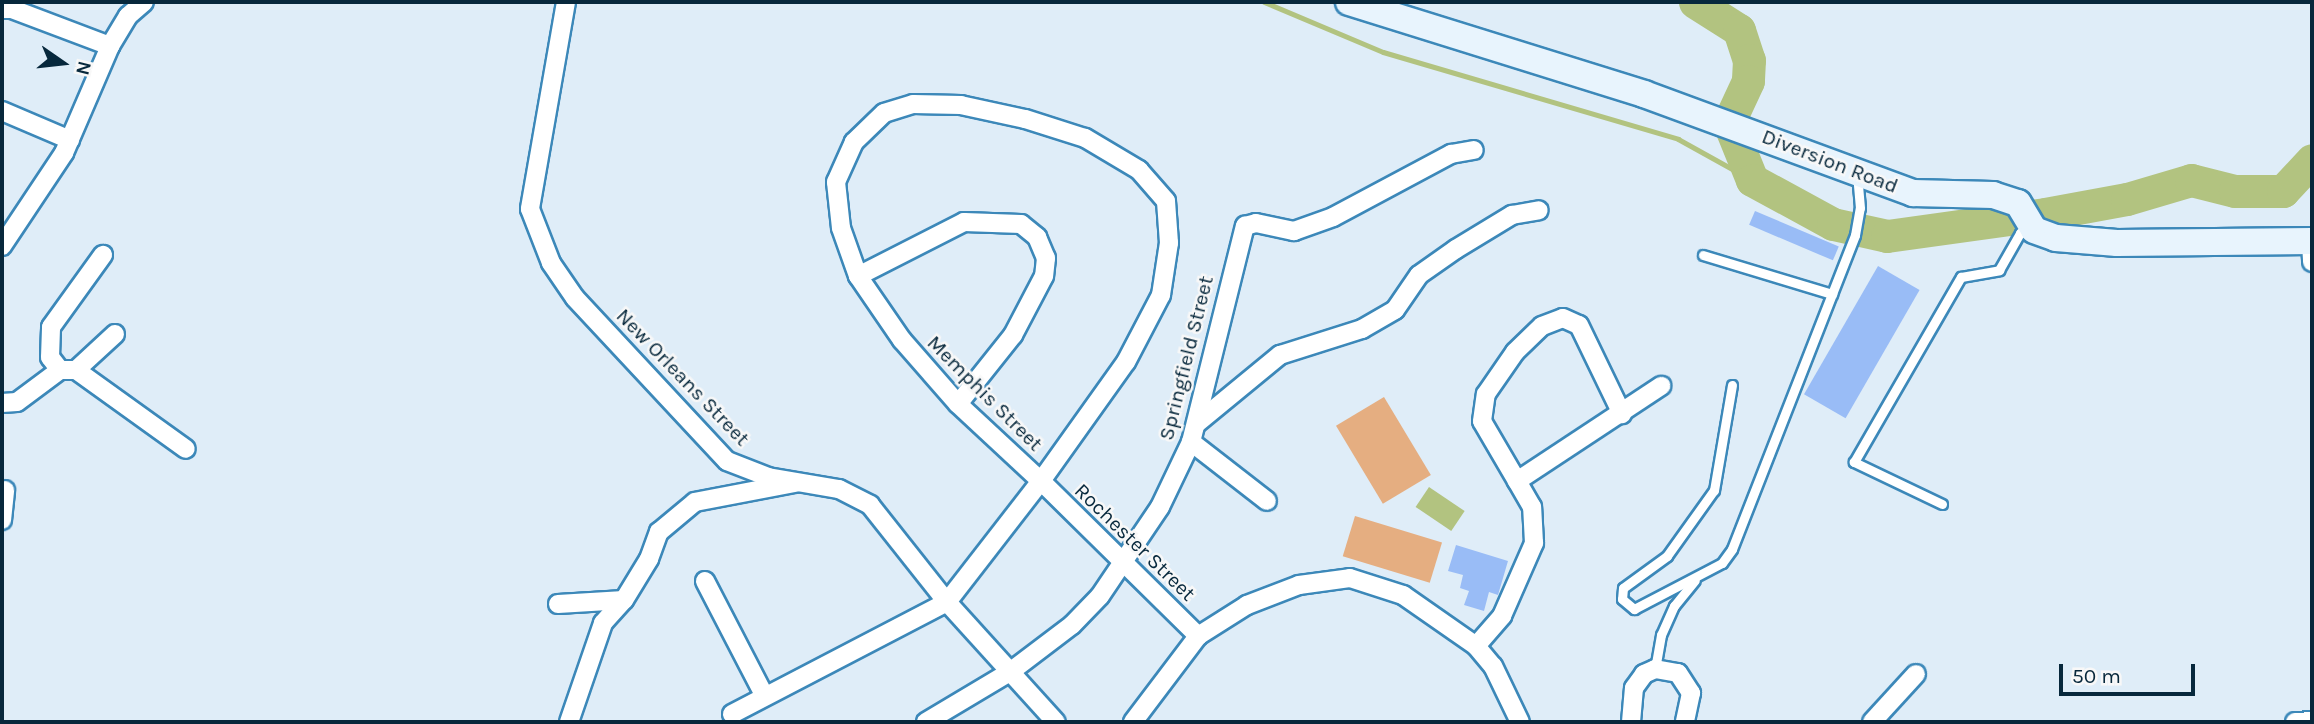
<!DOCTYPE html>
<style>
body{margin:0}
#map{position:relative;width:2314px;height:724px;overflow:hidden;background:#dfedf8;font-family:Karla,sans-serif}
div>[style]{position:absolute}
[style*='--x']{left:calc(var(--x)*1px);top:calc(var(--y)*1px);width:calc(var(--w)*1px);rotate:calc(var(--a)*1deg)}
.green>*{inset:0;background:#e5ae81;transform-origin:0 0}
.water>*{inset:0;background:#b2c380;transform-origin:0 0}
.stream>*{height:5px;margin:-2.5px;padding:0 2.5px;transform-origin:2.5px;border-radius:2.5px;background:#b2c380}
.river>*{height:33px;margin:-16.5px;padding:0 16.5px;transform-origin:16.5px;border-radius:16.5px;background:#b2c380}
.building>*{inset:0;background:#99bcf6;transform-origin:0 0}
.roads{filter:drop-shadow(2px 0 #3c88b9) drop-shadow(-2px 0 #3c88b9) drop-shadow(0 2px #3c88b9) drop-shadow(0 -2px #3c88b9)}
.lane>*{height:9px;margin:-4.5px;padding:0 4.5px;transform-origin:4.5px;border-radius:4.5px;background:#fff}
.street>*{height:18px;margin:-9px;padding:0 9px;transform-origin:9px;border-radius:9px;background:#fff}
.secondary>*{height:26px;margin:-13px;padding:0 13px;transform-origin:13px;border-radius:13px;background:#e8f4fd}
span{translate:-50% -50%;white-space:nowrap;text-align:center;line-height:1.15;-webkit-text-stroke:5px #f8f8f8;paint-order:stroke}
.street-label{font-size:21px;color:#07283c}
.frame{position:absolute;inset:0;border:4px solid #07283c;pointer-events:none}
.north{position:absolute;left:28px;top:28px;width:70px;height:70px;-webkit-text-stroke:5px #f8f8f8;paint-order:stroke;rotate:104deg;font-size:19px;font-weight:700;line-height:28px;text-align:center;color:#07283c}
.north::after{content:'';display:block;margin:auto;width:24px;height:32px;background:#07283c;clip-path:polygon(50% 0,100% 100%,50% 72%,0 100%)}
.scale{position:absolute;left:2059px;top:664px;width:136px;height:32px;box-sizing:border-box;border:4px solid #07283c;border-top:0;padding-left:9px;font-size:21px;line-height:24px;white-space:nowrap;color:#07283c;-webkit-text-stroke:5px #f8f8f8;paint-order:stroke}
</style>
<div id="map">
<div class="green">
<i style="left:1384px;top:397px;width:91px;height:56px;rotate:59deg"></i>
<i style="left:1355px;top:516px;width:91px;height:42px;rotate:17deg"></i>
</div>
<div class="water">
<i style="left:1429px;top:487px;width:43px;height:24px;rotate:34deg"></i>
</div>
<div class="stream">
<i style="--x:1264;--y:2;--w:129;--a:22.8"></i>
<i style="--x:1383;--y:52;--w:308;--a:16.4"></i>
<i style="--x:1678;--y:139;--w:85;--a:29"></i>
</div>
<div class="river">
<i style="--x:1695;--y:2;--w:52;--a:32.5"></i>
<i style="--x:1739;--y:30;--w:32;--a:72"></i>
<i style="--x:1749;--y:60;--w:21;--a:93"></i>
<i style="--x:1748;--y:81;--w:38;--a:115"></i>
<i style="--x:1731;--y:128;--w:56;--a:68"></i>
<i style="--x:1752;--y:180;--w:92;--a:28.5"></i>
<i style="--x:1833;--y:224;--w:55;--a:12.5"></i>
<i style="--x:1887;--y:236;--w:160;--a:-7.9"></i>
<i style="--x:2045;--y:214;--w:83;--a:-10.4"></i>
<i style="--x:2127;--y:199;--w:67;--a:-16.5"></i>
<i style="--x:2191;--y:180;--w:45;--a:14"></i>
<i style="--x:2235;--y:191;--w:48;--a:0"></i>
<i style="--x:2283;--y:191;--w:42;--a:-46.9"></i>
</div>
<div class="building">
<i style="left:1755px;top:211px;width:91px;height:15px;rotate:23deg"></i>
<i style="left:1878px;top:266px;width:48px;height:148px;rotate:30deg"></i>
<i style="clip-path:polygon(1456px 545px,1508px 561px,1498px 595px,1489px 592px,1484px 611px,1464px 605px,1469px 591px,1460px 588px,1463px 575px,1448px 571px)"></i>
</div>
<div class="roads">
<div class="lane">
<i style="--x:1703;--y:255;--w:135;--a:16.8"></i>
<i style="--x:1732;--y:385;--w:107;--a:99.7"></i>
<i style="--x:1714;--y:490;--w:81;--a:125.5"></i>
<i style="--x:1667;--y:556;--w:54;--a:144"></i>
<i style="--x:1623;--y:588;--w:11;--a:95"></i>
<i style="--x:1622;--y:599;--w:16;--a:40"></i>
<i style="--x:1634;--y:609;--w:99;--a:-27.6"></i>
<i style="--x:1722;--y:563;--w:17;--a:-54"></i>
<i style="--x:1732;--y:549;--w:337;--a:-68.6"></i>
<i style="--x:1855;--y:235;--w:27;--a:-80"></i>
<i style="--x:1860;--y:208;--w:33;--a:-95"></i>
<i style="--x:1942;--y:504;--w:98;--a:-154.5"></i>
<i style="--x:1854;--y:462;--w:214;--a:-60"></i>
<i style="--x:1961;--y:277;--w:39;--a:-10"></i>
<i style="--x:1999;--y:270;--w:43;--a:-60.4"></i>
<i style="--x:2020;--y:233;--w:9;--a:-13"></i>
<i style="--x:1655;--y:669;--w:35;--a:-80"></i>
<i style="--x:1661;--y:635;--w:32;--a:-66"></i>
<i style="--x:1674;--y:606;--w:33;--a:-51"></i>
</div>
<div class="street">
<i style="--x:566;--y:2;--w:210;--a:99.9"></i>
<i style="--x:530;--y:209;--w:58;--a:68.7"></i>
<i style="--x:551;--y:263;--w:42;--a:55.6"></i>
<i style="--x:575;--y:298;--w:223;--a:47"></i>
<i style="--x:727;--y:461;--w:44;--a:21.3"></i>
<i style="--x:768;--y:477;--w:72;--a:9.6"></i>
<i style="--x:839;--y:489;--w:35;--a:27"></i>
<i style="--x:870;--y:505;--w:124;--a:51.6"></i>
<i style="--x:947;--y:602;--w:162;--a:47.8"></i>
<i style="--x:2;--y:9;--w:10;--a:0"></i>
<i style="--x:12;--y:9;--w:105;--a:20.7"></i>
<i style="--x:2;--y:111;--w:74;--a:23.1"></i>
<i style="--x:2311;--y:241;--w:21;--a:87"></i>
<i style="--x:2;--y:246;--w:112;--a:-56.3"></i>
<i style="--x:64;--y:153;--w:116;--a:-66.7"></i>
<i style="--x:110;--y:46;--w:35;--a:-59"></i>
<i style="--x:128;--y:16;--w:21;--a:-41"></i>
<i style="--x:858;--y:276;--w:119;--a:-27"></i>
<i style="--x:964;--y:222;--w:57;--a:2"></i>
<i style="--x:1021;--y:224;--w:21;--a:39"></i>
<i style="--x:1037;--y:237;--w:23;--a:67"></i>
<i style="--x:1046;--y:258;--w:18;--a:96"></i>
<i style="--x:1044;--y:276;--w:67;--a:117.7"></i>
<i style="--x:1013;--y:335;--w:88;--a:128.6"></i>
<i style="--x:60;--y:370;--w:16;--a:-128"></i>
<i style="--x:50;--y:357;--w:30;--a:-88"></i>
<i style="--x:51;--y:327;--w:89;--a:-54.2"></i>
<i style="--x:76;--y:370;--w:53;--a:-42.7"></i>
<i style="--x:2;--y:403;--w:15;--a:-4"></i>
<i style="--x:17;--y:402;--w:54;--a:-36.7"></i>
<i style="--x:60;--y:370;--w:16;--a:0"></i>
<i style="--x:76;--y:370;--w:135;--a:35.7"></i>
<i style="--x:1196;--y:424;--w:109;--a:-39.4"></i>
<i style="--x:1280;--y:355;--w:86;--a:-17.6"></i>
<i style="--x:1362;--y:329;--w:38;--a:-30"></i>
<i style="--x:1395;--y:310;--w:42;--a:-55.6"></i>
<i style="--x:1419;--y:275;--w:45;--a:-35.1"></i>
<i style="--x:1456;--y:249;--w:66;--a:-31.3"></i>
<i style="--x:1512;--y:215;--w:27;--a:-10"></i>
<i style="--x:1191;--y:442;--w:96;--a:37.8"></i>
<i style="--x:1517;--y:481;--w:69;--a:-120.3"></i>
<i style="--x:1482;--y:421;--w:27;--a:-82"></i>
<i style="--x:1486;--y:394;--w:51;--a:-55.4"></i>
<i style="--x:1515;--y:352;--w:37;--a:-44"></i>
<i style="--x:1542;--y:326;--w:22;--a:-21"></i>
<i style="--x:1563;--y:318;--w:17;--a:24"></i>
<i style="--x:1579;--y:325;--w:99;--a:64.2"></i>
<i style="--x:2;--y:520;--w:30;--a:-84"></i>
<i style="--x:705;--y:581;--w:128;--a:62.6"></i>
<i style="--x:558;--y:604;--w:66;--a:-3.5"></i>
<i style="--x:1476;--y:646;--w:40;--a:-49"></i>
<i style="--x:1502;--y:616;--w:80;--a:-66.3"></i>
<i style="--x:1534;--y:543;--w:36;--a:-93"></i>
<i style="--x:1532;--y:507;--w:30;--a:-120"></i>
<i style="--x:1517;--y:481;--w:173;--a:-33.4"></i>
<i style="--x:732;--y:714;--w:242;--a:-27.5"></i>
<i style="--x:947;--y:602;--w:153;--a:-52.2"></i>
<i style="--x:1041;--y:481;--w:146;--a:-54.5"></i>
<i style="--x:1126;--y:362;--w:76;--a:-62.4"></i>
<i style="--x:1161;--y:295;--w:53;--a:-81.3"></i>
<i style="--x:1169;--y:243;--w:42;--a:-94.1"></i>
<i style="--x:1166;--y:201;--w:41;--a:-131.1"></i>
<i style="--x:1139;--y:170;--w:63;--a:-149.3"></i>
<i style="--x:1085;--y:138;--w:63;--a:-162.4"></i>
<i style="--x:1025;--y:119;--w:66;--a:-167.7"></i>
<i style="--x:961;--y:105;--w:48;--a:-178.8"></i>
<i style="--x:913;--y:104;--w:30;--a:163"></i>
<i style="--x:884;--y:113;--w:42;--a:136"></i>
<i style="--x:854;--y:142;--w:44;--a:114.2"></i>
<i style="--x:836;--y:182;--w:46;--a:83.8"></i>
<i style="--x:841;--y:228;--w:51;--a:70.5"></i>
<i style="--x:858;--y:276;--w:78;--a:55.5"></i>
<i style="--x:902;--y:340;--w:85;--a:48.8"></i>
<i style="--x:958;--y:404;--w:113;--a:42.9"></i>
<i style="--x:1041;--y:481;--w:221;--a:44.6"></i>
<i style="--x:569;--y:722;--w:105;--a:-71"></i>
<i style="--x:603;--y:623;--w:31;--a:-48"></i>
<i style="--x:624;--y:600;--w:48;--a:-58.6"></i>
<i style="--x:649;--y:559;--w:29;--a:-70"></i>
<i style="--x:659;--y:532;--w:47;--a:-39.8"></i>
<i style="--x:695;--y:502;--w:102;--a:-10.8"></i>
<i style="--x:926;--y:722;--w:98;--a:-30.8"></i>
<i style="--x:1010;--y:672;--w:78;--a:-37.2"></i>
<i style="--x:1072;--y:625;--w:40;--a:-46"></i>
<i style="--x:1100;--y:596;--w:107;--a:-56"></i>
<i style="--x:1160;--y:507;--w:72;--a:-64.5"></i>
<i style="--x:1191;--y:442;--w:223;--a:-76"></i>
<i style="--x:1245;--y:226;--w:11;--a:-15"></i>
<i style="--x:1256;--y:223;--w:39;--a:12"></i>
<i style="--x:1294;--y:231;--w:41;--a:-19.7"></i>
<i style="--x:1333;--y:217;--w:134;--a:-28.1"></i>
<i style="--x:1451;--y:154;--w:23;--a:-10"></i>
<i style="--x:1133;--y:722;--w:108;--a:-52.9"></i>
<i style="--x:1198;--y:636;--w:58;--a:-32.3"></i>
<i style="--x:1247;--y:605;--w:56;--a:-21"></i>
<i style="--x:1299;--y:585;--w:51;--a:-7.8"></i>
<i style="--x:1350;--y:578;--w:56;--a:17.8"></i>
<i style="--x:1403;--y:595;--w:89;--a:34.9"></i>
<i style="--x:1476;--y:646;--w:26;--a:50"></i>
<i style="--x:1493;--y:666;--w:62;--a:64.3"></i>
<i style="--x:1631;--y:722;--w:34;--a:-85"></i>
<i style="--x:1634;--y:688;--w:17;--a:-54"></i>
<i style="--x:1644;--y:674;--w:12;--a:-24"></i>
<i style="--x:1655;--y:669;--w:23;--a:10"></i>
<i style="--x:1678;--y:673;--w:24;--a:57"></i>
<i style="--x:1691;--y:693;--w:30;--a:102"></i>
<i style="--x:1872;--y:722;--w:65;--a:-47.5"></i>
<i style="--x:2295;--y:722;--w:17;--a:-3"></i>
</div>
<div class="secondary">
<i style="--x:1349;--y:2;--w:309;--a:17.3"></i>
<i style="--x:1644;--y:94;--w:287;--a:20.2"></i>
<i style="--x:1913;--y:193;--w:80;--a:1.4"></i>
<i style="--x:1993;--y:195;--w:26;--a:18"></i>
<i style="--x:2018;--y:203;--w:31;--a:59"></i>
<i style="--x:2034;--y:230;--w:23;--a:20"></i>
<i style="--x:2056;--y:238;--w:61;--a:4.7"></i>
<i style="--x:2117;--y:243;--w:195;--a:-0.6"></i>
</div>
</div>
<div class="street-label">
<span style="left:1830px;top:161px;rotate:21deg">Diversion Road</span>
<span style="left:1186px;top:358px;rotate:-76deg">Springfield Street</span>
<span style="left:683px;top:377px;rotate:46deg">New Orleans Street</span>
<span style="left:985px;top:393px;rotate:45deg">Memphis Street</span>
<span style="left:1135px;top:542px;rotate:44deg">Rochester Street</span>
</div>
<div class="frame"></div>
<div class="north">N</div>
<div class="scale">50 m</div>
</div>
